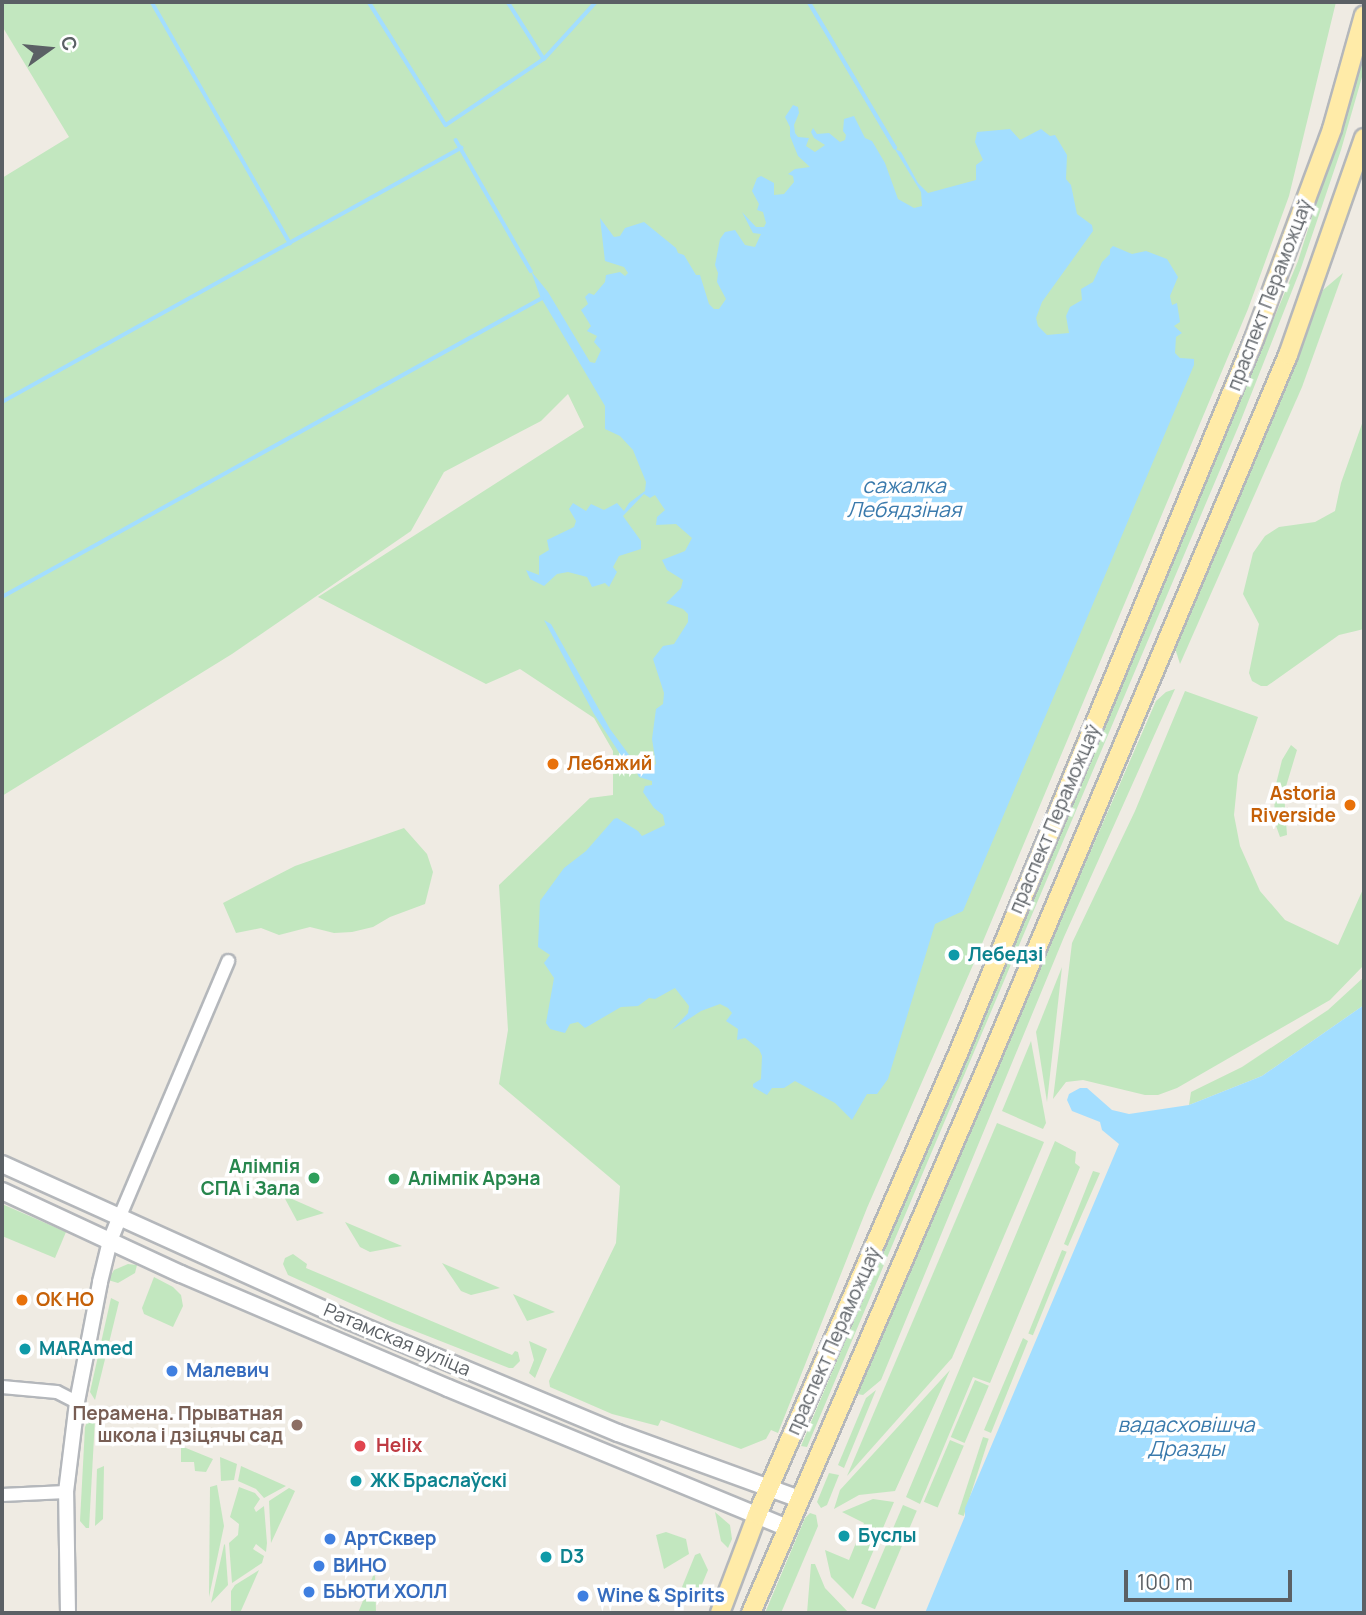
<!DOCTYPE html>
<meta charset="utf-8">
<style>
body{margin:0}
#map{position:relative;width:1366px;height:1615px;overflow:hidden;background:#efebe3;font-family:Manrope,sans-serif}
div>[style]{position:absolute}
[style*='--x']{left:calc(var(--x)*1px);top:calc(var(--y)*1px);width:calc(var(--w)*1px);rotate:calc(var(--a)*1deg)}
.green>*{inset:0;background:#c2e7bf;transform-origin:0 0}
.water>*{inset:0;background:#a3deff}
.stream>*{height:3.5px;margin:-1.75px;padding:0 1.75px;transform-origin:1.75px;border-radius:1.75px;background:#a3deff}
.roads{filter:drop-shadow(2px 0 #b4b7bb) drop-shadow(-2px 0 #b4b7bb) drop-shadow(0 2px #b4b7bb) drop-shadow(0 -2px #b4b7bb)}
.minor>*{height:12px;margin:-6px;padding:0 6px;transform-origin:6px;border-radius:6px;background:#fff}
.tertiary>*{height:14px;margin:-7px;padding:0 7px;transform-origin:7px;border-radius:7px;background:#fff}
.secondary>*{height:16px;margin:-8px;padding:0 8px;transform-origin:8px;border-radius:8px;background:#fff}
.primary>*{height:18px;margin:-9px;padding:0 9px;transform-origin:9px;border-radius:9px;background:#ffeba8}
.dots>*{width:19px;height:19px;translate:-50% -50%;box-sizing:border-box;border:4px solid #fff;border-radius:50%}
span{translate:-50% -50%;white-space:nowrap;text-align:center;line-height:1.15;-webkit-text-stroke:7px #fff;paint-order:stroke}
.street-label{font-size:19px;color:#5b6065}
.food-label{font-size:19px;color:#c56008;font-weight:700}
.left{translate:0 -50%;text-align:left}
.right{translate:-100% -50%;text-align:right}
.culture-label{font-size:19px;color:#0d838f;font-weight:700}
.leisure-label{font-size:19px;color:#27864d;font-weight:700}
.shop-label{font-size:19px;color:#366cbe;font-weight:700}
.education-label{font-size:19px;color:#785e54;font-weight:700}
.health-label{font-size:19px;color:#be3a42;font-weight:700}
.water-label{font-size:21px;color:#3a7aac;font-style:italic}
.frame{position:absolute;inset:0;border:4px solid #5b6065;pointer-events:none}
.north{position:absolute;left:14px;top:14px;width:70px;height:70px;-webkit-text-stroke:5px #fff;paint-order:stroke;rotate:75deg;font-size:19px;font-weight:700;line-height:28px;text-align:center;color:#5b6065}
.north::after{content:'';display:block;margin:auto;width:24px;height:32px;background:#5b6065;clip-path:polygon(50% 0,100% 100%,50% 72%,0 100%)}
.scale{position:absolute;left:1124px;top:1570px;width:168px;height:32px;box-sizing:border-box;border:4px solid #5b6065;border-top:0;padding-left:9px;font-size:21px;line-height:24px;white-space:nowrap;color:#5b6065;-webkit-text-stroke:5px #fff;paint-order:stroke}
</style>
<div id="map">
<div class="green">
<i style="clip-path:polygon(2px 2px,1336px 2px,1289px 196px,1248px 309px,976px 958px,867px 1208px,778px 1433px,771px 1430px,766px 1439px,741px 1449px,661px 1420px,658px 1426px,612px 1414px,550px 1387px,549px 1381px,616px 1243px,620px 1186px,499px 1084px,508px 1030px,499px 885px,590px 798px,613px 795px,613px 751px,594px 718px,520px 669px,486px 684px,318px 597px,584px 427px,568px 394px,541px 421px,444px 472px,411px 531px,232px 654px,2px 796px,2px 178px,69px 137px,2px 26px)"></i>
<i style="clip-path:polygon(1364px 51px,1364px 70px,1341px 150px,1301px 268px,1239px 425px,807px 1447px,801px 1446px,1298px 261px)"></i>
<i style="clip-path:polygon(1343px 273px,1302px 387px,1180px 664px,1174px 645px,1323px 290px)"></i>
<i style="clip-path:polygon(1364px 418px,1364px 629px,1339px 635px,1267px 686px,1261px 686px,1252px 681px,1249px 673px,1259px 624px,1243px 594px,1253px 553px,1265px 536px,1279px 527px,1315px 522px,1335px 511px,1341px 483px)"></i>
<i style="clip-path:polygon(1175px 689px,1064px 937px,881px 1380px,863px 1395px,857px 1394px,893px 1305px,1156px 701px,1166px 692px)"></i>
<i style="clip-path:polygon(1185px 691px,1258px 717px,1238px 775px,1234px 815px,1240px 846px,1260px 891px,1285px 920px,1338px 945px,1364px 887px,1364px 965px,1330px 1000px,1177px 1088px,1158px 1095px,1145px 1095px,1083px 1080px,1066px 1082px,1053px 1099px,1072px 943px,1135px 811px)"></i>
<i style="clip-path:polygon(1291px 745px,1297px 750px,1284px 793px,1287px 835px,1280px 837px,1275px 823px,1274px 792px,1282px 760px)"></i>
<i style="clip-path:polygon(404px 828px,427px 854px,433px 872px,425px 904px,390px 917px,373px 927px,352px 932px,334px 933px,310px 927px,279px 935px,261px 928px,236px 933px,223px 903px,295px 866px)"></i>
<i style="clip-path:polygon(1062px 967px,1047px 1102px,1036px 1032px)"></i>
<i style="clip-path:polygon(1364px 977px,1364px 1005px,1262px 1076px,1189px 1105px,1191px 1092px,1242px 1067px,1328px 1010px)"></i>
<i style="clip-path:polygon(1031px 1041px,1046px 1123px,1043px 1129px,1002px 1111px)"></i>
<i style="clip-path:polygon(997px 1123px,1044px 1142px,1042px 1147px,952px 1358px,847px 1476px)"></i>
<i style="clip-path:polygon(1055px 1141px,1076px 1152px,1075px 1163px,1080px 1167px,990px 1383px,973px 1377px,920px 1504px,906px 1497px)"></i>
<i style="clip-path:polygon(1093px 1171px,1100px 1173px,1068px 1246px,1064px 1244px)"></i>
<i style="clip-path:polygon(283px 1195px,324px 1213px,297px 1221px)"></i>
<i style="clip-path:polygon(2px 1204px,66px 1232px,55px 1258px,2px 1236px)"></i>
<i style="clip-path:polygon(345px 1222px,402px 1246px,370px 1252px,360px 1247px)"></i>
<i style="left:1062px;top:1250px;width:5px;height:90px;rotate:22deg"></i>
<i style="clip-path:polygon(293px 1254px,307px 1264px,306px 1268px,512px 1355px,515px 1351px,518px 1352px,520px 1361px,513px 1368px,509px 1368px,392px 1322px,288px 1275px,283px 1264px,285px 1258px)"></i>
<i style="clip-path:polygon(442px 1263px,500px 1288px,471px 1295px,461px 1291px)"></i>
<i style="clip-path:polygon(128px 1264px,137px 1265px,135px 1273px,118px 1283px,108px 1280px,114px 1270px)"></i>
<i style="clip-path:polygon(154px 1277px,173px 1287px,181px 1295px,183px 1306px,173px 1327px,144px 1314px,142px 1308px)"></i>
<i style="clip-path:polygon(513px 1294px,555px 1312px,527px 1321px)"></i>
<i style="clip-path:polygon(111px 1298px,119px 1302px,95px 1400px,90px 1392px)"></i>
<i style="clip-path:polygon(1023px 1338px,1028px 1341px,991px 1433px,984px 1430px)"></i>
<i style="clip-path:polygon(529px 1341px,547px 1349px,535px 1378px,529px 1373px,534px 1360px)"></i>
<i style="clip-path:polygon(950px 1370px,895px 1491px,859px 1495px,834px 1509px,840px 1490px)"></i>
<i style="left:975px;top:1380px;width:15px;height:62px;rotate:23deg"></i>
<i style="clip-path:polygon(876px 1390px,844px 1468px,838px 1465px,866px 1398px)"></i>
<i style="clip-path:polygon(95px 1419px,89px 1528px,86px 1528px,80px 1521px,85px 1427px,88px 1420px)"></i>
<i style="left:983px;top:1437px;width:6px;height:81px;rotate:18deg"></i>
<i style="left:950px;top:1440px;width:15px;height:67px;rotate:23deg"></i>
<i style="clip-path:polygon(181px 1446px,213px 1459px,206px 1472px,195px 1471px,194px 1462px,181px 1462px)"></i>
<i style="clip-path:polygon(220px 1457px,237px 1464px,234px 1480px,221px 1481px)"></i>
<i style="clip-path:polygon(104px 1466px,103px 1519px,95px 1526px,97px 1469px)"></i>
<i style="clip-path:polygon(241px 1466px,286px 1486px,264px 1498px,256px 1489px,238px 1481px)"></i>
<i style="clip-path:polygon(829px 1473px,839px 1475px,827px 1505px,821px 1508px,817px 1502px)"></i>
<i style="clip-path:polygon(217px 1485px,224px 1526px,209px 1597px,210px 1487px)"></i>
<i style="clip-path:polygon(239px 1487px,255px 1493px,260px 1499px,254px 1508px,256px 1512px,264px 1506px,267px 1543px,266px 1552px,256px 1544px,253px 1549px,264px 1556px,262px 1563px,232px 1583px,229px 1543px,238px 1535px,239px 1524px,230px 1517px)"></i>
<i style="clip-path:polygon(289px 1488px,295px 1491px,271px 1543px,269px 1501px)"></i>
<i style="clip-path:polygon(873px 1499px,894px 1502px,853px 1599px,831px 1577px,825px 1550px,849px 1560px,864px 1523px,842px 1512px)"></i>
<i style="left:903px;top:1505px;width:15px;height:107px;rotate:23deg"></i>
<i style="clip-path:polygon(715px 1512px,730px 1525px,732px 1539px,728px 1548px,721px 1541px)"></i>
<i style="clip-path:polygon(810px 1513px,816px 1515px,818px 1526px,781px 1613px,765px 1613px,805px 1518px)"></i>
<i style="clip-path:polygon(666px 1532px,686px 1539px,689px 1554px,664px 1569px,656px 1535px)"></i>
<i style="clip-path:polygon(225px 1544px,228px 1585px,211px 1603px,224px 1545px)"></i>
<i style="clip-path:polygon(700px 1553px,708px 1570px,698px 1594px,691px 1601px,685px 1597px,682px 1587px,695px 1555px)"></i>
<i style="clip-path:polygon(811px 1564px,815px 1564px,825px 1588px,849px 1613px,807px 1613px)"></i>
<i style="clip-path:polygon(259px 1570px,240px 1613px,231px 1613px,231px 1591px,235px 1585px)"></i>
<i style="clip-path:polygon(375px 1571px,376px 1613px,358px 1613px)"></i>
</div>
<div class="water">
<i style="clip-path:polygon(793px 105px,798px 107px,799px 113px,794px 125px,795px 133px,798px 137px,809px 138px,806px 146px,815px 152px,825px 145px,814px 138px,811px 132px,813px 128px,817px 134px,829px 133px,840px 142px,845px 140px,846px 135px,843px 131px,844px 119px,854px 116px,865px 138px,872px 141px,885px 163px,898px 199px,914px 208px,922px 206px,921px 192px,894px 148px,901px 152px,918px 183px,928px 193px,976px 180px,976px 165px,983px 160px,975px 142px,977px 132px,1010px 129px,1020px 140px,1041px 129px,1050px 136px,1055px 135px,1067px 155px,1066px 179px,1071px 185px,1077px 214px,1092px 225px,1093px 231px,1042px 302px,1036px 318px,1038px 326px,1047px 335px,1069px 333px,1066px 316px,1070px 307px,1082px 300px,1081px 289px,1093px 282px,1102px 262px,1110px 254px,1110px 249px,1113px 246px,1132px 254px,1146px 251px,1167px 259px,1178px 277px,1170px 296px,1172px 305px,1177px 303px,1180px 322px,1174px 326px,1182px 333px,1176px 337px,1175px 353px,1180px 358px,1194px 359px,1194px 365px,963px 911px,935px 924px,888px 1079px,877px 1094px,867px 1094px,852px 1120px,835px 1103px,795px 1081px,784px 1088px,772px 1088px,767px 1095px,753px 1087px,753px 1084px,761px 1079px,762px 1056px,759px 1049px,745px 1038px,737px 1040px,738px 1029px,726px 1021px,732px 1013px,728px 1008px,720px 1004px,701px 1011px,672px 1030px,688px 1013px,689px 1006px,675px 988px,655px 999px,649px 998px,638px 1006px,621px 1007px,585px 1028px,578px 1022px,570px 1024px,565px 1033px,550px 1029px,546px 1023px,554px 978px,544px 963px,550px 955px,538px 947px,540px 901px,564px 868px,586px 851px,614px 819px,617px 818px,638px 831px,642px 836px,665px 825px,663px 815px,654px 808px,643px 792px,645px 786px,652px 785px,652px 781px,639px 777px,631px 761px,622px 757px,594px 714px,544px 620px,551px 624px,610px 729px,641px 771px,646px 771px,656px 764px,652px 739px,656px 709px,663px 704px,664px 693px,653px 659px,663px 646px,674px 644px,688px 622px,688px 614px,683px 609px,666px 603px,681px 588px,683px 580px,667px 570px,662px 560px,685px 551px,692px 538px,676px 524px,656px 525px,657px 517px,665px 510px,655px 495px,650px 498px,644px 494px,623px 516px,641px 541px,641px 549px,619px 556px,613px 567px,617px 572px,609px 587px,605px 583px,592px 587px,587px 577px,568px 572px,557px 574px,544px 586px,530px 579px,526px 570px,539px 575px,539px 556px,549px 550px,547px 540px,574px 527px,576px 521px,569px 509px,573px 503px,586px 511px,591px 504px,604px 510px,617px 503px,624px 511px,629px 503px,645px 491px,646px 482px,633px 450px,620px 436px,605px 429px,605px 406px,540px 296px,531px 271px,548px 292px,590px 362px,595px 363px,601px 350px,594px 342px,597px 336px,587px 331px,591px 326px,581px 310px,588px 304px,585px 297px,589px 293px,594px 295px,605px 282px,606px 275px,620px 272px,625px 276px,628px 273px,624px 267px,605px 261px,600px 218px,614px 237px,620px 236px,625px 228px,644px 222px,676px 248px,678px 253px,684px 255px,696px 275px,700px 275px,709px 304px,714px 309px,719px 309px,726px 299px,717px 282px,718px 273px,715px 265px,720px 239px,725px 232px,735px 230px,745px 245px,755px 247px,761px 234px,753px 233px,742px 212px,756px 227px,764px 227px,766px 223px,763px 212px,757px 210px,759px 204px,752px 191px,757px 178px,761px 176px,774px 183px,774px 195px,784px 194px,794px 182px,793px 176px,788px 174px,795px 169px,810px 167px,798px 156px,790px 136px,790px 127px,785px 117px)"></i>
<i style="clip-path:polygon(1364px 1005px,1364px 1613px,925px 1613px,965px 1516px,965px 1508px,1119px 1144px,1102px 1130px,1100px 1122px,1072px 1111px,1067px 1100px,1069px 1094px,1080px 1088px,1087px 1088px,1112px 1110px,1129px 1114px,1189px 1105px,1262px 1076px)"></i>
</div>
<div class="stream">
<i style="--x:152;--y:2;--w:278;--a:60.2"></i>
<i style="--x:369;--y:2;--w:145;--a:58"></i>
<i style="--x:446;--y:125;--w:118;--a:-34"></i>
<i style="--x:544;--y:59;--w:77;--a:-47.6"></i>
<i style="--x:508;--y:2;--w:67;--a:57.7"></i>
<i style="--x:809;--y:2;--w:169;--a:59.3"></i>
<i style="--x:456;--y:140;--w:151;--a:60.2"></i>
<i style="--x:2;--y:402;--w:525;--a:-28.96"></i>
<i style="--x:2;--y:597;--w:617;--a:-28.97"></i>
</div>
<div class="roads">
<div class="minor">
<i style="--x:120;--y:1216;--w:277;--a:-67"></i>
<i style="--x:2;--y:1387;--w:55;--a:5.2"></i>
<i style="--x:57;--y:1392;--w:22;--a:27"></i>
<i style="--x:2;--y:1495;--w:64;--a:-2.7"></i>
</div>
<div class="tertiary">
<i style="--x:68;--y:1613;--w:121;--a:-90.9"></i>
<i style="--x:66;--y:1492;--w:91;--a:-83"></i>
<i style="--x:77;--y:1402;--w:122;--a:-79.1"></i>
<i style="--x:100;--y:1282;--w:42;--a:-76.3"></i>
<i style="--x:110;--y:1241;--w:27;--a:-68"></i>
</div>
<div class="secondary">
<i style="--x:2;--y:1164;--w:382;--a:24.3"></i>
<i style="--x:350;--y:1321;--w:290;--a:22.7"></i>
<i style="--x:618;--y:1433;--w:193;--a:20"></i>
<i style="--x:2;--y:1191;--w:197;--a:24.9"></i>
<i style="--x:181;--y:1274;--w:290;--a:23.1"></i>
<i style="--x:448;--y:1388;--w:367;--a:22.4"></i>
</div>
<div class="primary">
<i style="--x:720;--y:1613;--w:105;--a:-69.3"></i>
<i style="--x:757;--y:1515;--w:501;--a:-66.46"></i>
<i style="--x:957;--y:1056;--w:776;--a:-67.5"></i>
<i style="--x:1254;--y:339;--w:224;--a:-69.6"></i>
<i style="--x:1332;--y:129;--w:118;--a:-74.3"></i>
<i style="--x:751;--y:1613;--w:598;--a:-66.65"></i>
<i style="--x:988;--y:1064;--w:770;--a:-67.07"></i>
<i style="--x:1288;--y:355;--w:230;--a:-70.7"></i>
</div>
</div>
<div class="dots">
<i style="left:553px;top:764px;background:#e8710a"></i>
<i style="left:1350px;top:805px;background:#e8710a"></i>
<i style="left:954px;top:955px;background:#0f9aa8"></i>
<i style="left:314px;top:1178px;background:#2e9e5b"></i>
<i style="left:394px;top:1179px;background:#2e9e5b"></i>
<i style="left:22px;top:1300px;background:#e8710a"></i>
<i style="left:25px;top:1349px;background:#0f9aa8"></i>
<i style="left:172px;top:1371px;background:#3f7fe0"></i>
<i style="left:297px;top:1425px;background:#8d6e63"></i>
<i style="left:360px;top:1446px;background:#e0444e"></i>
<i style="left:356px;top:1481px;background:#0f9aa8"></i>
<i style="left:844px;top:1536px;background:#0f9aa8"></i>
<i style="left:330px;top:1539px;background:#3f7fe0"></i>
<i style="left:546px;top:1557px;background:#0f9aa8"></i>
<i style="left:319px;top:1566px;background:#3f7fe0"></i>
<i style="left:309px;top:1592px;background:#3f7fe0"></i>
<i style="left:583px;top:1596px;background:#3f7fe0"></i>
</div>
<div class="street-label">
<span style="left:1270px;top:295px;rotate:-69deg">праспект Пераможцаў</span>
<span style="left:1055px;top:819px;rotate:-67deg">праспект Пераможцаў</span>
<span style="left:397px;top:1340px;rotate:23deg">Ратамская вуліца</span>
<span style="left:834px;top:1341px;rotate:-66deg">праспект Пераможцаў</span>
</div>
<div class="food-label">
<span class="left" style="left:567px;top:764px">Лебяжий</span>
<span class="right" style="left:1336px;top:805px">Astoria<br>Riverside</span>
<span class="left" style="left:36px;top:1300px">ОК НО</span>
</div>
<div class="culture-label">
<span class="left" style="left:968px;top:955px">Лебедзі</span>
<span class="left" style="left:39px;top:1349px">MARAmed</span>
<span class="left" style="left:370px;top:1481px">ЖК Браслаўскі</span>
<span class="left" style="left:858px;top:1536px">Буслы</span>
<span class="left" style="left:560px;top:1557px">D3</span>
</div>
<div class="leisure-label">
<span class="right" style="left:300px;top:1178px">Алімпія<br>СПА і Зала</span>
<span class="left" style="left:408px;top:1179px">Алімпік Арэна</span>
</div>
<div class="shop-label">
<span class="left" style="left:186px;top:1371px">Малевич</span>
<span class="left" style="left:344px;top:1539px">АртСквер</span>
<span class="left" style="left:333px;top:1566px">ВИНО</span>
<span class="left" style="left:323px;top:1592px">БЬЮТИ ХОЛЛ</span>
<span class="left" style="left:597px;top:1596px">Wine &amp; Spirits</span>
</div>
<div class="education-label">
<span class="right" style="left:283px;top:1425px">Перамена. Прыватная<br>школа і дзіцячы сад</span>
</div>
<div class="health-label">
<span class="left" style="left:376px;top:1446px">Helix</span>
</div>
<div class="water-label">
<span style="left:904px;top:497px">сажалка<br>Лебядзіная</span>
<span style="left:1186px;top:1436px">вадасховішча<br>Дразды</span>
</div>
<div class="frame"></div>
<div class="north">С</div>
<div class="scale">100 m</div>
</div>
